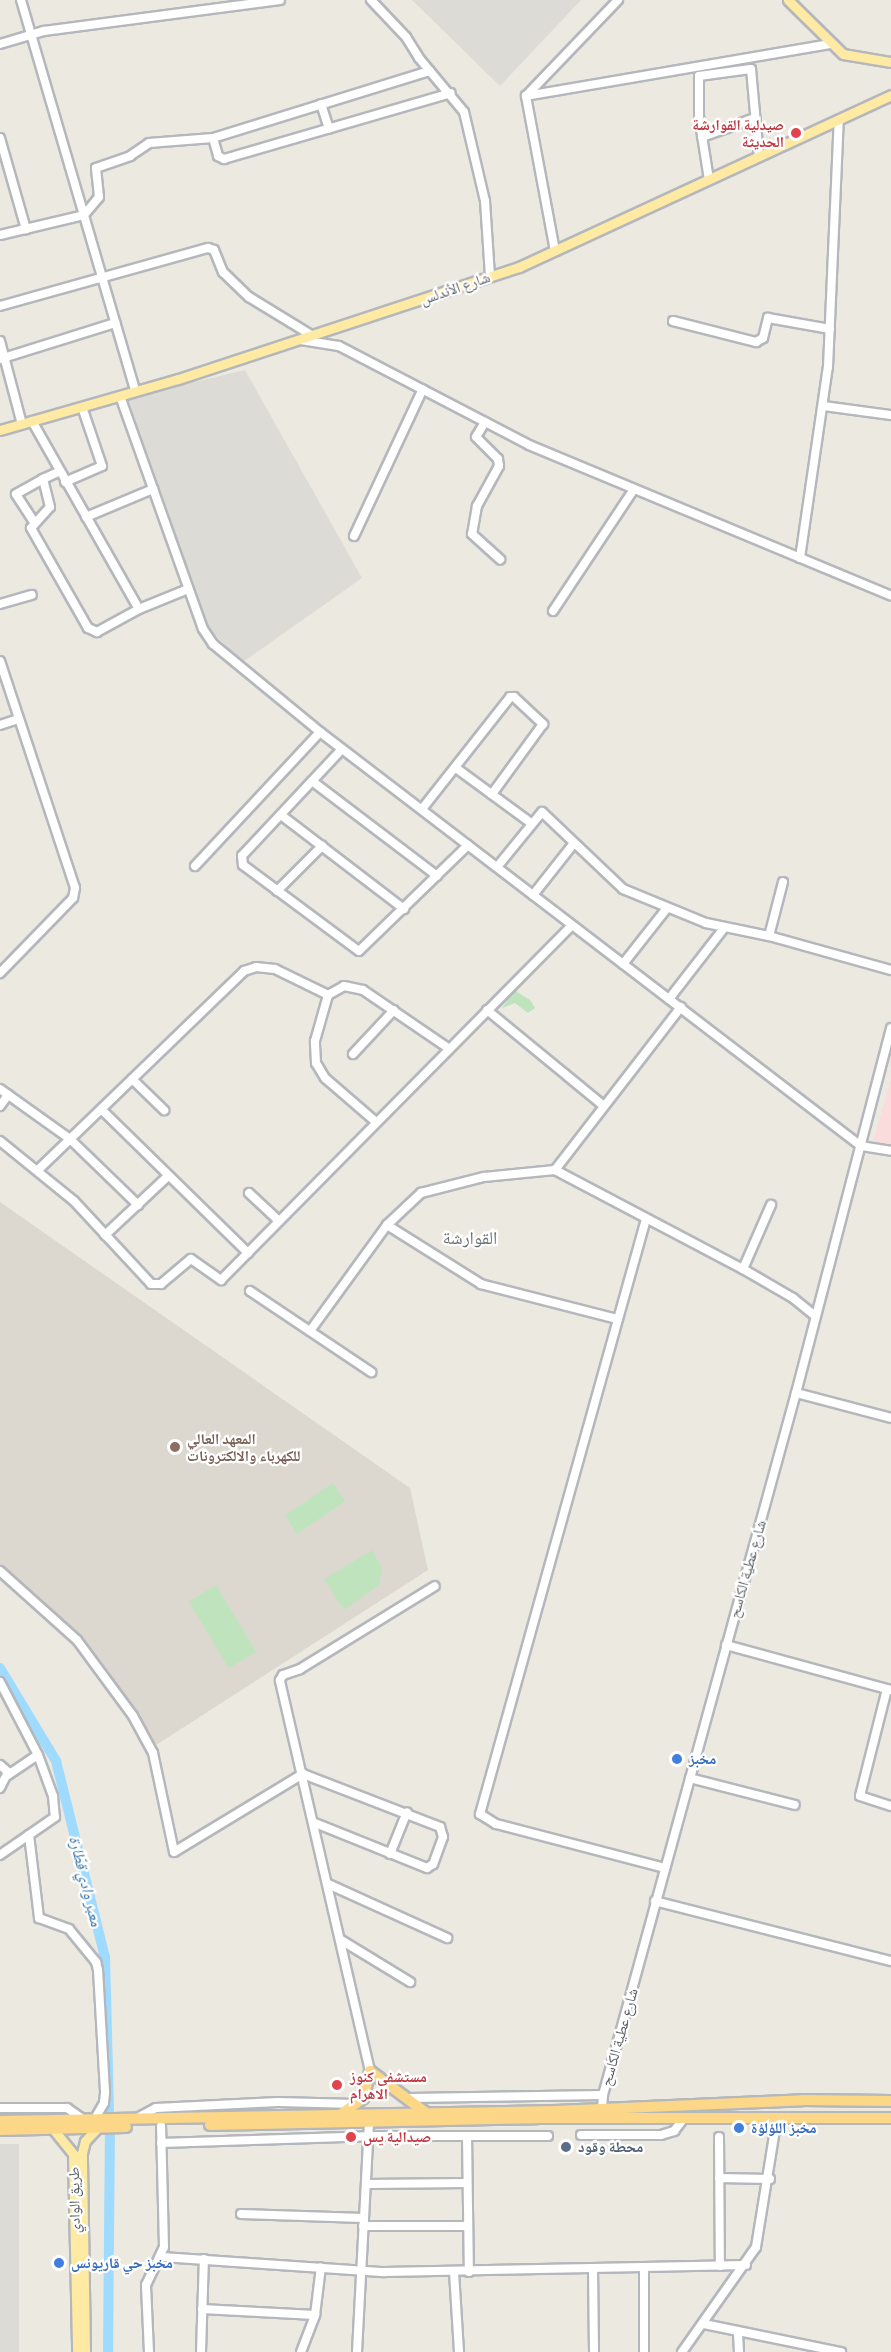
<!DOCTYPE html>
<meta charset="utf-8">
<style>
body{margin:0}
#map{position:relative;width:891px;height:2352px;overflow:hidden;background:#ece9e1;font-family:Manrope,"Noto Naskh Arabic",sans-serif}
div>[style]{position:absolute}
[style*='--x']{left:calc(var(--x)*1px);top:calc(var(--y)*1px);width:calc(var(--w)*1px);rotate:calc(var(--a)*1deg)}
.industrial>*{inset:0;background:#dddbd5;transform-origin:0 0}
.education>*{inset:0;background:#dcd8cf}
.medical>*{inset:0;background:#fbdcdc}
.green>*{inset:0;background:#bfe4bd;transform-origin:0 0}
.river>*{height:10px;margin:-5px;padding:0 5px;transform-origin:5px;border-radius:5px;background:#9fdbff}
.roads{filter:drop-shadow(2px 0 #b4b7bc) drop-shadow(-2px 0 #b4b7bc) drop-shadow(0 2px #b4b7bc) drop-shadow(0 -2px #b4b7bc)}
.minor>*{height:8px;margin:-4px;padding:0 4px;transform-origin:4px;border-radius:4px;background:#fff}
.major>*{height:9px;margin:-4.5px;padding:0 4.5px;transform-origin:4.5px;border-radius:4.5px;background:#ffeaa4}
.highway>*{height:10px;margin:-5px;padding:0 5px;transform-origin:5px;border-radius:5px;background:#fcd788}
.dots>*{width:16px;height:16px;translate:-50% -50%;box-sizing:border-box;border:3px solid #fff;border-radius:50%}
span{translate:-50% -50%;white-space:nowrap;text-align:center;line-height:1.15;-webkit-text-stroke:4.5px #fff;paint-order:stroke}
.health-label{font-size:15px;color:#be3a42;font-weight:700}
.right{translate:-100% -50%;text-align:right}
.left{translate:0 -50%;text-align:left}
.street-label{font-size:15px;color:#595e62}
.education-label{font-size:15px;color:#785e54;font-weight:700}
.shop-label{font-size:15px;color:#366cbe;font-weight:700}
.service-label{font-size:15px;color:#4e5e75;font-weight:700}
.water-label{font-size:16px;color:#3b76a7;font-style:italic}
.quarter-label{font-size:18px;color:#6a7074}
</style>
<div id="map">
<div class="industrial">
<i style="clip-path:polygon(412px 0,581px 0,500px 86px)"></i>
<i style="clip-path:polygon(245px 370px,362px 578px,243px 662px,209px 629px,128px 398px)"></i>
<i style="left:0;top:2144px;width:19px;height:208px"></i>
</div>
<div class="education">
<i style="clip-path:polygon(0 1202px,410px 1488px,428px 1570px,153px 1747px,77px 1640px,0 1568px)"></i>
</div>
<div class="medical">
<i style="clip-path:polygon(891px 1079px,891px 1146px,873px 1142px)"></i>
</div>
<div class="green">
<i style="clip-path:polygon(514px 990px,530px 1000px,535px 1008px,528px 1013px,515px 1003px,502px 1008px)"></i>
<i style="left:333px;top:1483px;width:22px;height:58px;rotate:56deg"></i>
<i style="clip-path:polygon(372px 1550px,382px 1568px,379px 1585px,344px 1610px,324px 1579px)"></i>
<i style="left:216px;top:1585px;width:78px;height:32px;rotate:59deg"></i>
</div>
<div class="river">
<i style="--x:0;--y:1668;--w:109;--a:58.9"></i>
<i style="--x:56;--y:1761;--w:202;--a:76"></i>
<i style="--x:105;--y:1957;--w:153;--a:88.5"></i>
<i style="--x:108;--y:2352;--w:221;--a:-89.5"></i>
</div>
<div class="roads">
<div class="minor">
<i style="--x:21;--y:0;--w:407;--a:73.7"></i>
<i style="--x:371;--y:0;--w:51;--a:46.6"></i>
<i style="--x:406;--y:37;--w:25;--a:58"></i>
<i style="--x:419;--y:58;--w:70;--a:50.2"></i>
<i style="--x:464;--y:112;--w:91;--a:76.7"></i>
<i style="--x:485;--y:201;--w:75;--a:86.2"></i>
<i style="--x:0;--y:44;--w:46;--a:-16.5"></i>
<i style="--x:44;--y:31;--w:238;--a:-7.5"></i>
<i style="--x:526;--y:96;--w:309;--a:-9.7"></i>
<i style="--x:321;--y:104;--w:26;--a:72"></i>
<i style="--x:702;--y:137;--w:56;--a:-19.7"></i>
<i style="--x:0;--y:138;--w:95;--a:74.1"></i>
<i style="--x:213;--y:138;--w:19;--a:74"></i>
<i style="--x:218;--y:156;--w:7;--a:27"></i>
<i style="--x:224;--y:159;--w:236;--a:-16.2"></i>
<i style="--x:709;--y:180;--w:65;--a:-98.9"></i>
<i style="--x:699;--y:116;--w:40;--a:-90"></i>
<i style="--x:699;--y:76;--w:52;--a:-7.7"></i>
<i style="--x:751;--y:69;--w:88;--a:84.8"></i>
<i style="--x:0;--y:235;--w:86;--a:-13.4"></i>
<i style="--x:84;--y:215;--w:23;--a:-50"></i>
<i style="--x:99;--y:197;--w:29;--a:-96"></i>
<i style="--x:96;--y:168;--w:36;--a:-19"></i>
<i style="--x:130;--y:156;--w:23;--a:-34"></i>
<i style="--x:149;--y:143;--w:64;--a:-4.5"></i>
<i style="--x:213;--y:138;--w:227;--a:-17.2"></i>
<i style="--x:555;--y:251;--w:158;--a:-100.6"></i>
<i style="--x:526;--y:96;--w:133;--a:-46.2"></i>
<i style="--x:0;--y:306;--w:216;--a:-15.6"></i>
<i style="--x:208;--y:248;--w:6;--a:18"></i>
<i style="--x:214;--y:250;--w:24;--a:68"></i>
<i style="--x:223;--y:272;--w:36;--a:44"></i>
<i style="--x:249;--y:297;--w:75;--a:31.4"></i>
<i style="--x:673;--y:321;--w:86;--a:14.2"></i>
<i style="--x:756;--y:342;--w:8;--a:-30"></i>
<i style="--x:763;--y:338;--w:21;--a:-76"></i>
<i style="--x:768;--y:318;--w:63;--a:10.1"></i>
<i style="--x:301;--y:340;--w:38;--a:9"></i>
<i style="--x:339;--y:346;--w:214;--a:27.5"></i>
<i style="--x:529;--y:445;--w:392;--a:22.6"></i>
<i style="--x:0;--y:341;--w:86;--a:75.2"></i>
<i style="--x:0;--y:359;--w:121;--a:-17.4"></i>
<i style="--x:120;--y:396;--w:247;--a:70.4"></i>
<i style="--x:203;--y:629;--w:18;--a:56"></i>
<i style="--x:213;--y:644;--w:139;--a:39.4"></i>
<i style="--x:320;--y:732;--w:681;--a:37.43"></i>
<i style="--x:861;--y:1146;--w:30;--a:9"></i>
<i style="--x:824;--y:406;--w:68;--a:7.7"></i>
<i style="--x:32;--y:421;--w:216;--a:60.4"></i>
<i style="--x:139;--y:609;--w:48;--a:151.3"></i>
<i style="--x:97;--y:632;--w:10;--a:-156"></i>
<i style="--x:88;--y:628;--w:115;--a:-119.7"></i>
<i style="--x:31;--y:528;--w:28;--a:-48"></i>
<i style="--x:50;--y:507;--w:29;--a:-104"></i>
<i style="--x:43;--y:479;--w:17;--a:-25"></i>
<i style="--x:485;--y:422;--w:17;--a:121"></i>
<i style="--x:476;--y:437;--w:31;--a:45"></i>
<i style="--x:498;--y:459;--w:7;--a:82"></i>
<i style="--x:499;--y:466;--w:46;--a:118.8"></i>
<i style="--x:477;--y:506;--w:28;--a:100"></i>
<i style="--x:472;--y:534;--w:38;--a:42"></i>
<i style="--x:65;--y:482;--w:40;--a:-23.4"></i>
<i style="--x:102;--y:466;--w:62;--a:-108.7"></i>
<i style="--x:86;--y:517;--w:73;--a:-22.7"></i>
<i style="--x:34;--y:522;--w:33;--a:-123"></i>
<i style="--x:16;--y:494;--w:31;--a:-29"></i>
<i style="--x:354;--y:536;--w:162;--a:-64.9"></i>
<i style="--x:800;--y:558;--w:193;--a:-81.7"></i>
<i style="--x:828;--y:367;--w:247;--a:-87.5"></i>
<i style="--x:0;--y:604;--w:33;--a:-16"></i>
<i style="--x:139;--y:609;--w:53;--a:-22.2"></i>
<i style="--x:553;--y:611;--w:146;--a:-56.4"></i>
<i style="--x:0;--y:661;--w:239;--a:71.7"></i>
<i style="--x:75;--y:888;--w:10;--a:101"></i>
<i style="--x:73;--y:898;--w:105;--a:134.2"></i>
<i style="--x:0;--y:725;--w:20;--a:-18"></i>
<i style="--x:342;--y:749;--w:146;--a:133.1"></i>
<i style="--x:242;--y:856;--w:9;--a:84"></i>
<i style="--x:243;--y:865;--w:144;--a:36.6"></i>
<i style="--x:359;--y:951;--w:152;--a:-44.2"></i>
<i style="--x:456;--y:768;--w:93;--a:36.3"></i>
<i style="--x:312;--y:781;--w:157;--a:37.2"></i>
<i style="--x:422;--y:809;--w:142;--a:-51.8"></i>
<i style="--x:510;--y:697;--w:4;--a:0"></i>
<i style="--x:514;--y:697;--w:40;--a:43"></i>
<i style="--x:543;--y:724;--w:87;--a:126.1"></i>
<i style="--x:281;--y:815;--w:155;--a:37.4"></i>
<i style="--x:195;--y:866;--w:183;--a:-47"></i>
<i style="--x:497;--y:867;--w:71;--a:-50.7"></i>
<i style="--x:542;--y:812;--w:112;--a:43.5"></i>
<i style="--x:623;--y:889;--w:90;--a:22.3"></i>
<i style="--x:706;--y:923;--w:64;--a:11.7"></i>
<i style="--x:783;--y:882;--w:56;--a:104.5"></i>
<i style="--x:769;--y:936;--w:127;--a:15.6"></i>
<i style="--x:277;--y:891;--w:64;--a:-45"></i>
<i style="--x:533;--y:895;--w:66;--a:-51.7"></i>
<i style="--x:623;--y:964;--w:71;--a:-51.8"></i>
<i style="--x:669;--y:999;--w:90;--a:-52.2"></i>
<i style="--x:487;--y:1010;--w:151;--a:39.4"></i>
<i style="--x:353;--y:1054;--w:60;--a:-47"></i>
<i style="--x:132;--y:1079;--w:45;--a:44.1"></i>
<i style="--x:0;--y:1089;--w:86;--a:35.5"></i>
<i style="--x:70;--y:1139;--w:95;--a:44.1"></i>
<i style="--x:0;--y:1106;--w:14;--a:-54"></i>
<i style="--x:101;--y:1109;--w:206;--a:44.4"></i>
<i style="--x:376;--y:1122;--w:67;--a:-139.2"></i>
<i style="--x:325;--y:1078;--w:17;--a:-121"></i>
<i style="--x:316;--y:1063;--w:22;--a:-93"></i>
<i style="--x:315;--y:1041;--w:48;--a:-74.2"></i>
<i style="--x:328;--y:995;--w:18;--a:-29"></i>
<i style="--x:344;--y:986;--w:19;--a:12"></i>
<i style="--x:363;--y:990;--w:103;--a:34.3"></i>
<i style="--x:0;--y:1141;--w:95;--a:39"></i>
<i style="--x:74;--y:1201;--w:113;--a:47.1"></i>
<i style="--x:151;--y:1284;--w:10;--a:0"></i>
<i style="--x:161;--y:1284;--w:39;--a:-40"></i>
<i style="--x:191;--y:1259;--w:37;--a:35"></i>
<i style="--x:221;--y:1280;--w:499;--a:-45.3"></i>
<i style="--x:39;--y:1169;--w:285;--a:-44"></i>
<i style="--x:244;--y:971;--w:13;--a:-18"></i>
<i style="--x:256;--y:967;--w:19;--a:6"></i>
<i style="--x:275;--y:969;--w:59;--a:26.1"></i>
<i style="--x:555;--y:1170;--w:206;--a:-52.3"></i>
<i style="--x:249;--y:1193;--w:41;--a:43"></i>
<i style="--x:646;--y:1219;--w:618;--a:105.59"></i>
<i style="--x:480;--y:1814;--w:19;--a:32"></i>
<i style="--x:496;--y:1824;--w:175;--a:14.6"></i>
<i style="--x:387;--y:1225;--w:111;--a:32.1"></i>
<i style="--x:481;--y:1284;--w:140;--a:14.4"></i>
<i style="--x:105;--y:1235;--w:86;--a:-43.1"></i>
<i style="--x:743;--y:1269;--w:70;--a:-66.4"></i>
<i style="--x:250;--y:1291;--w:146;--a:33.8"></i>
<i style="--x:310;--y:1331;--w:131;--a:-54"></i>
<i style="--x:387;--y:1225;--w:47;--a:-43.3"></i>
<i style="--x:421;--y:1193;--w:65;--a:-14.3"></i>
<i style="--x:484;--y:1177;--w:71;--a:-5.6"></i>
<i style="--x:555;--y:1170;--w:212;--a:27.8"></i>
<i style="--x:743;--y:1269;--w:58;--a:30.1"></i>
<i style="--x:793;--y:1298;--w:28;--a:39"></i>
<i style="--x:796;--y:1393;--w:98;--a:14.7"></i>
<i style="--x:0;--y:1571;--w:103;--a:41.9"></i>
<i style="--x:77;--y:1640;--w:94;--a:53.6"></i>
<i style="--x:133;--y:1716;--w:42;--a:61.6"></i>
<i style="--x:153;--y:1753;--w:101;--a:78"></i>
<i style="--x:174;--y:1852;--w:151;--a:-31.2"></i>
<i style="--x:303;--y:1774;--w:147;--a:21.1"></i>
<i style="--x:440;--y:1827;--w:10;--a:73"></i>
<i style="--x:443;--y:1837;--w:29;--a:110"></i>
<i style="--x:433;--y:1864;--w:7;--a:146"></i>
<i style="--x:427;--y:1868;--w:121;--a:-158.1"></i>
<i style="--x:726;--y:1645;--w:171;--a:15.3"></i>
<i style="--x:0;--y:1682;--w:82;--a:62.5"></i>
<i style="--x:38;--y:1755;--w:44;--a:69.9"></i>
<i style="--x:53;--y:1796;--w:21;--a:85"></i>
<i style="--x:55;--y:1817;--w:67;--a:145.4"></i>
<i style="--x:887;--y:1689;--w:110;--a:104.2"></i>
<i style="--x:860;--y:1796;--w:33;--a:18"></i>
<i style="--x:0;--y:1765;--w:11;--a:41"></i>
<i style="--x:8;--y:1772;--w:18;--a:117"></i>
<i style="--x:8;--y:1775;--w:36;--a:-34"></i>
<i style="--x:690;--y:1778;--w:108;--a:14.4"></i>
<i style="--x:29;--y:1835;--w:84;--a:83.1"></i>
<i style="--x:39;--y:1918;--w:32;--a:20"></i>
<i style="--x:69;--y:1929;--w:43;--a:50.7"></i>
<i style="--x:96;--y:1962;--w:8;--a:76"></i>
<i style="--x:98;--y:1970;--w:123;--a:86.7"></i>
<i style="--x:105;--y:2093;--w:10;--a:96"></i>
<i style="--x:104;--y:2103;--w:20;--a:120"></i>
<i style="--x:390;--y:1854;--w:45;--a:-68"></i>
<i style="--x:328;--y:1884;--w:131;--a:24.4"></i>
<i style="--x:655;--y:1901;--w:244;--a:14.3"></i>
<i style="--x:341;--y:1940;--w:81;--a:31.3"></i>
<i style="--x:370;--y:2071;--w:401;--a:-103"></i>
<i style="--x:280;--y:1680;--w:6;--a:-59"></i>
<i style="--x:283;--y:1675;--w:18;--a:-19"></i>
<i style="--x:300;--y:1669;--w:158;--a:-31.6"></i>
<i style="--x:410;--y:2098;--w:193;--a:-0.9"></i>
<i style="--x:0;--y:2108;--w:67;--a:0"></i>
<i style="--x:67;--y:2108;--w:21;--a:35"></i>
<i style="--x:602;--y:2109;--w:14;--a:-86"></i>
<i style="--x:603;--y:2095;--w:728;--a:-74.63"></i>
<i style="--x:796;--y:1393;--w:377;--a:-75.4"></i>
<i style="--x:139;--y:2117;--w:19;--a:-28"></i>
<i style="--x:156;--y:2108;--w:122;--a:-2.8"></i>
<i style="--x:278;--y:2102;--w:78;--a:1.5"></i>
<i style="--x:581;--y:2135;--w:80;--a:0"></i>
<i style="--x:661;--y:2135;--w:14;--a:-17"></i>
<i style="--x:674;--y:2131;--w:16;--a:-52"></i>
<i style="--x:467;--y:2136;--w:136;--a:89.2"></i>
<i style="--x:719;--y:2137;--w:129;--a:89.6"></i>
<i style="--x:161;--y:2143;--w:207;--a:-1.9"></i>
<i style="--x:368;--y:2136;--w:180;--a:0"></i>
<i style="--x:719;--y:2178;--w:51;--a:1.1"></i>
<i style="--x:367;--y:2184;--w:100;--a:-0.6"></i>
<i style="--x:241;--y:2214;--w:123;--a:1.9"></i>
<i style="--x:363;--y:2226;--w:105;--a:0"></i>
<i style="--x:162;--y:2257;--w:223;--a:3.9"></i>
<i style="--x:384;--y:2272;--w:362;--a:-1.1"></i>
<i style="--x:593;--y:2269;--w:83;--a:89.3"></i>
<i style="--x:454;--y:2272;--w:80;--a:86.4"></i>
<i style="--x:202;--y:2309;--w:113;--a:3"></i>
<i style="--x:704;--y:2324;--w:140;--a:11.6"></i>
<i style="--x:738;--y:2333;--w:19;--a:87"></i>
<i style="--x:149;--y:2352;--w:67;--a:-92.6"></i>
<i style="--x:146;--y:2285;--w:42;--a:-64.7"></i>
<i style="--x:164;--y:2247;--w:121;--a:-91.4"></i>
<i style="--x:201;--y:2352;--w:93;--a:-88.2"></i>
<i style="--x:301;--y:2352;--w:40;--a:-69"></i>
<i style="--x:315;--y:2315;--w:48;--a:-82.9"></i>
<i style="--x:357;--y:2352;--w:229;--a:-87"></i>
<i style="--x:644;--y:2352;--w:85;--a:-90"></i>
<i style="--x:682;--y:2352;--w:128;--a:-54.8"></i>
<i style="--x:756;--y:2247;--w:131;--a:-80.8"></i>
</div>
<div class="major">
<i style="--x:788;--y:0;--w:77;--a:44.5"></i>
<i style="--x:843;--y:54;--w:49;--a:9.5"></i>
<i style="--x:0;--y:430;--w:185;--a:-16"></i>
<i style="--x:178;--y:379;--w:359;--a:-18.2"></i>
<i style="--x:519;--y:267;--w:410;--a:-24.8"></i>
<i style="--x:53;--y:2129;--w:32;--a:51"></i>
<i style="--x:73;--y:2154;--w:198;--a:88.8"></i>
<i style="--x:85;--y:2352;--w:199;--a:-90.9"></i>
<i style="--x:82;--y:2153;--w:12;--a:-76"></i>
<i style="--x:85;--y:2141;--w:19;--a:-47"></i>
</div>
<div class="highway">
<i style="--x:340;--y:2115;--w:29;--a:-36"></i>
<i style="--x:363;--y:2098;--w:28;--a:-75"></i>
<i style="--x:370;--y:2071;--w:69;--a:36.7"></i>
<i style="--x:0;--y:2121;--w:555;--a:-1.03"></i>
<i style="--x:555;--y:2111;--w:248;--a:-2.5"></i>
<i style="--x:803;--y:2100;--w:88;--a:0.7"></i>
<i style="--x:210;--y:2125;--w:327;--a:-1.2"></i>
<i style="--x:537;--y:2118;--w:354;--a:0"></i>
<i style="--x:0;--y:2130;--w:126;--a:-1.4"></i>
</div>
</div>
<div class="dots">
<i style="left:796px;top:133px;background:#e0444e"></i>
<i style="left:175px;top:1447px;background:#8d6e63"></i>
<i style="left:677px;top:1759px;background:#3f7fe0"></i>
<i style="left:337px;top:2085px;background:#e0444e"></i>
<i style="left:739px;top:2128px;background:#3f7fe0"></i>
<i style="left:351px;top:2137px;background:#e0444e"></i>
<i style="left:566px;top:2147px;background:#5c6f8a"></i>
<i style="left:59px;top:2263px;background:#3f7fe0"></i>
</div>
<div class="health-label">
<span class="right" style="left:784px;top:133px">صيدلية القوارشة<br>الحديثة</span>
<span class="left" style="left:350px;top:2085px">مستشفى كنوز<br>الاهرام</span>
<span class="left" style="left:363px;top:2137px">صيدالية يس</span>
</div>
<div class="street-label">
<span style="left:455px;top:288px;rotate:-19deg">شارع الأندلس</span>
<span style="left:747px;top:1569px;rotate:-74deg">شارع عطية الكاسح</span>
<span style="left:619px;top:2037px;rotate:-74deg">شارع عطية الكاسح</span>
<span style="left:74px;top:2200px;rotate:-91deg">طريق الوادي</span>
</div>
<div class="education-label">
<span class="left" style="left:187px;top:1447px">المعهد العالي<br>للكهرباء والالكترونات</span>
</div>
<div class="shop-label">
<span class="left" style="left:689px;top:1759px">مخبز</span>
<span class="left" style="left:751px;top:2128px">مخبز اللؤلؤة</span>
<span class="left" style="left:71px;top:2263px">مخبز حي قاريونس</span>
</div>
<div class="service-label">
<span class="left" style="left:578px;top:2147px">محطة وقود</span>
</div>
<div class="water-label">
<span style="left:86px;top:1881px;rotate:76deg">معبر وادي قطّارة</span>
</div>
<div class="quarter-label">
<span style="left:470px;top:1237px">القوارشة</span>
</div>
</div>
